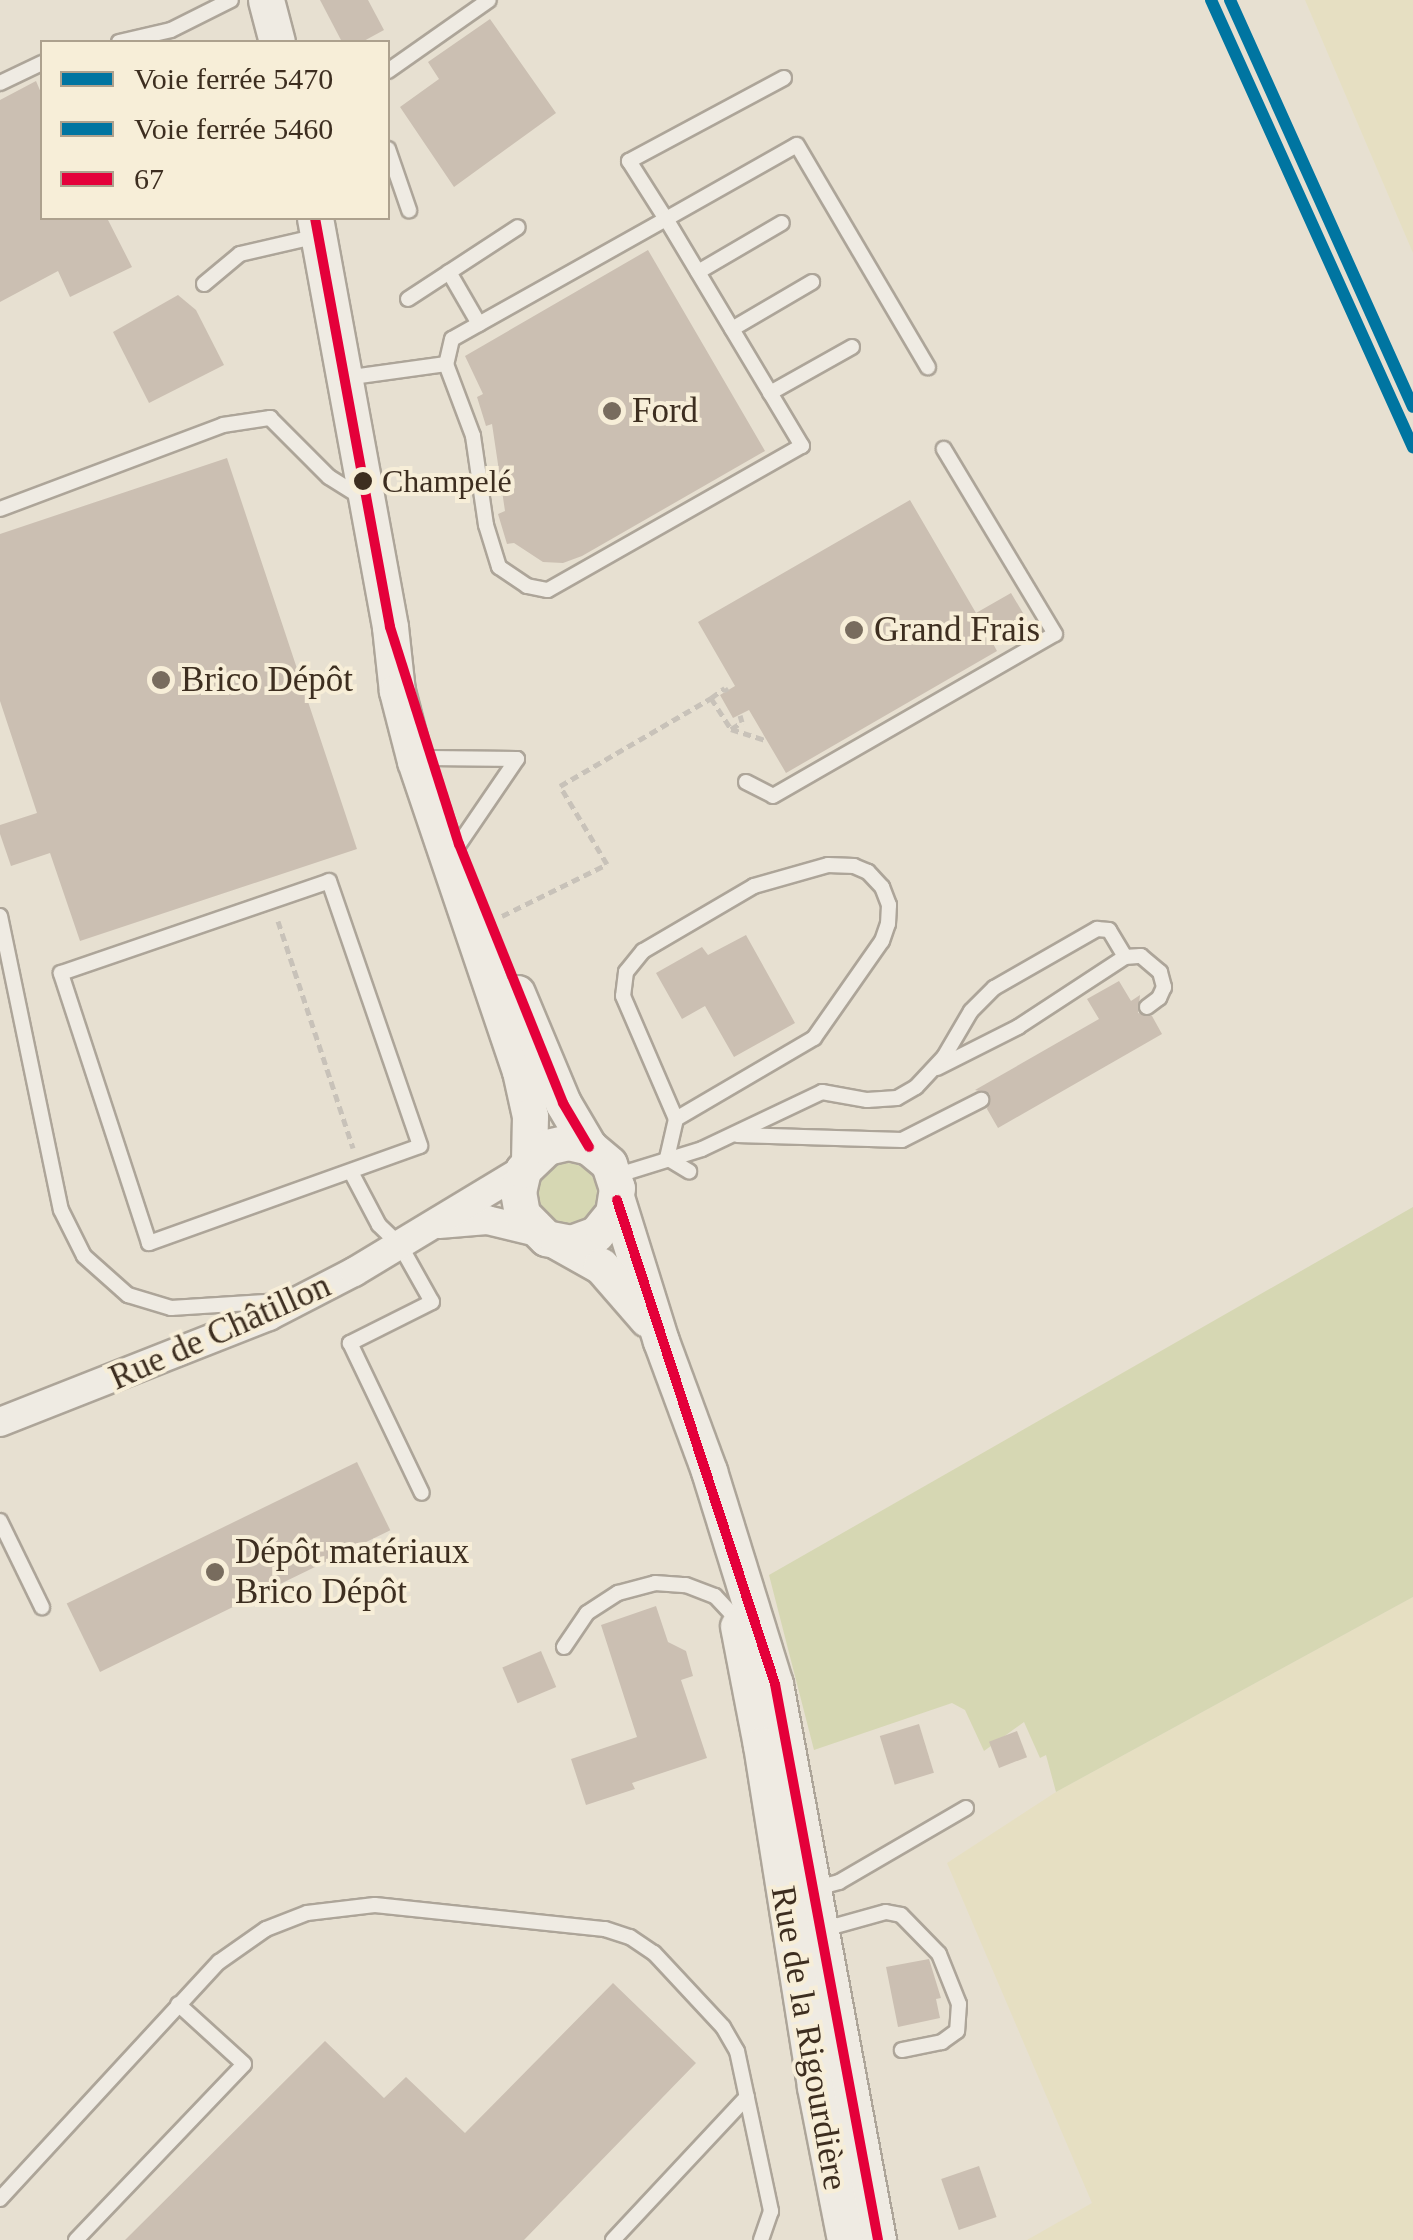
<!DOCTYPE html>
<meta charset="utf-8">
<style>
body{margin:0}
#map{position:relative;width:1413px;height:2240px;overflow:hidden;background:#e7e0d1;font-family:"Times New Roman",serif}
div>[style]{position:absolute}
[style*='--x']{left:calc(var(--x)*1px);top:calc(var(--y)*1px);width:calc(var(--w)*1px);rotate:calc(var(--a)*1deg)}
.farmland>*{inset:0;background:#e6dfc2}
.green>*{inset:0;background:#d6d7b3}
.round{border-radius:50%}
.building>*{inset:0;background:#cbbfb2;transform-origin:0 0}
.path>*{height:5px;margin-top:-2.5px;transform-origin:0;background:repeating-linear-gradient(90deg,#c8c2b9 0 8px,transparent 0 13px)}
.roads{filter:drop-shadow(2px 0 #ada599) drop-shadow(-2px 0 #ada599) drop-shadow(0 2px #ada599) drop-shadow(0 -2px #ada599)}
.service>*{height:14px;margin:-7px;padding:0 7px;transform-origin:7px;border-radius:7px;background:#efebe3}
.minor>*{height:28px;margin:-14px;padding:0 14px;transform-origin:14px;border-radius:14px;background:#efebe3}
.tertiary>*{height:35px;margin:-17.5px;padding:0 17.5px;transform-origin:17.5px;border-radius:17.5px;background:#efebe3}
.bus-1>*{height:10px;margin:-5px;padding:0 5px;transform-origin:5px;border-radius:5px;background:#e4003a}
.rail-1>*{height:12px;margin:-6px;padding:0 6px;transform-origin:6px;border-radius:6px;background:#0075a1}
.rail-2>*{height:12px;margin:-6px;padding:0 6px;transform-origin:6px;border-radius:6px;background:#0075a1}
.dots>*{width:28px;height:28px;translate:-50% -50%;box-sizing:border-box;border:5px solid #f7eed8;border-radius:50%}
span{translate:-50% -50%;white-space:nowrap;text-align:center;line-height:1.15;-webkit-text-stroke:8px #f7eed8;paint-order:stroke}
.bus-label{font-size:32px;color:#3d2e20}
.left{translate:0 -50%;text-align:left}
.poi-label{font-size:35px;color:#3d2e20}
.street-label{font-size:35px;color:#3d2e20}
.legend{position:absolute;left:40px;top:40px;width:350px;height:180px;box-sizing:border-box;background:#f7eed8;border:2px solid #ada18e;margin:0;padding:12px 18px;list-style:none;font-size:30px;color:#3d2e20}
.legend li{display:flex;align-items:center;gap:20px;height:50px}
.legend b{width:50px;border:2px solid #ada18e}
</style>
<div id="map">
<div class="farmland">
<i style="clip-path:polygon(1305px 0,1413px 0,1413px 253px)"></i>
<i style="clip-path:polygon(1413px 1597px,1413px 2240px,1027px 2240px,1092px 2203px,947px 1863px,1056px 1792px)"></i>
</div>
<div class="green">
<i class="round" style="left:537px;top:1163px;width:60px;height:60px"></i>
<i style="clip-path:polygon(1413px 1207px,1413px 1597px,1056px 1792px,1046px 1755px,1040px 1758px,1024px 1722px,984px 1751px,965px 1710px,952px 1703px,814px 1750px,769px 1575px)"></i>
</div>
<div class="building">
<i style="clip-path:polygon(320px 0,368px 0,384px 30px,362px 42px,342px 42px)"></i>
<i style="clip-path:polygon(490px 19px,556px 113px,454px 187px,400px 107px,439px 79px,428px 62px)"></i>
<i style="clip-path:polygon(36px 81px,42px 95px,42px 218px,107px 218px,132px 267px,70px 297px,58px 271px,0 302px,0 100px)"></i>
<i style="clip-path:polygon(648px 250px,765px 451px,582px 556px,563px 563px,543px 562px,514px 543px,507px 544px,498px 514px,505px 511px,492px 424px,486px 426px,477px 397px,483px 394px,465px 356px)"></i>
<i style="clip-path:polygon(178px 295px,196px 310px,224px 365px,149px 403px,113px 332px)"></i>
<i style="clip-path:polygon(227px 458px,357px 849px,80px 941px,50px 853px,11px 866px,0 834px,0 825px,37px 813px,0 701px,0 534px)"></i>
<i style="clip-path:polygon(910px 500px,976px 613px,1011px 593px,1026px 618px,990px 638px,997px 651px,786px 773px,749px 710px,733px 718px,720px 695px,735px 686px,698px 622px)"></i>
<i style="clip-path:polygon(746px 935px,795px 1023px,734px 1057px,705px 1006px,682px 1019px,656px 973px,702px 947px,708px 955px)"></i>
<i style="clip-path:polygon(1119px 981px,1131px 1001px,1140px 995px,1138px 1013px,1152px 1016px,1162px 1034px,998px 1128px,987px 1109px,990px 1094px,975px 1090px,1099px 1019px,1087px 999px)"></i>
<i style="left:357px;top:1462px;width:76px;height:323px;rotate:64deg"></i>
<i style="clip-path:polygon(656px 1606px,668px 1642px,686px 1651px,693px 1676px,681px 1680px,707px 1758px,632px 1783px,635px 1789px,586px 1805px,571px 1759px,637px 1737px,601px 1625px)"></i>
<i style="left:541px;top:1651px;width:39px;height:42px;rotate:67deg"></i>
<i style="left:919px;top:1724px;width:51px;height:41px;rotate:73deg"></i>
<i style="left:1017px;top:1731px;width:28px;height:30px;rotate:69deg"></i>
<i style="clip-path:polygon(929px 1959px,941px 1998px,936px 1999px,940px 2018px,898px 2027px,886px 1967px)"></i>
<i style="clip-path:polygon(613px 1983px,696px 2063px,524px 2240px,125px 2240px,325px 2041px,384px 2098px,406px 2077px,465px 2133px)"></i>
<i style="left:979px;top:2166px;width:54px;height:40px;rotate:71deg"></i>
</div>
<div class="path">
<i style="--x:711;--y:698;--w:17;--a:-36"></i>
<i style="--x:725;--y:688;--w:4;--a:56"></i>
<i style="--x:731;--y:729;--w:38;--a:18"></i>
<i style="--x:502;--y:916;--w:117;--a:-26.3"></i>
<i style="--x:607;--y:864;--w:91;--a:-121.1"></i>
<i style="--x:560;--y:786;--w:175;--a:-30.2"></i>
<i style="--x:711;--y:698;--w:37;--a:57"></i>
<i style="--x:731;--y:729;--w:13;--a:-32"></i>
<i style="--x:742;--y:722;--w:7;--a:-106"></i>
<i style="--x:278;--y:921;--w:239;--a:71.7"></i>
</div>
<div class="roads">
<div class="service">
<i style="--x:119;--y:42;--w:53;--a:-13"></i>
<i style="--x:171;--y:30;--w:67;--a:-26.6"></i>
<i style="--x:388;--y:71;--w:123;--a:-35.1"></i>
<i style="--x:784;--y:78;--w:176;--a:151.8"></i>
<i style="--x:629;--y:161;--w:69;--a:57.5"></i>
<i style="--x:666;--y:219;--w:150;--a:-29.5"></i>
<i style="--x:797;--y:145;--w:258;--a:59.5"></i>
<i style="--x:0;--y:83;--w:47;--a:-25.5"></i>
<i style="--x:388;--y:149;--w:65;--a:71"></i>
<i style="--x:449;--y:272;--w:60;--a:60"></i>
<i style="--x:698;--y:272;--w:97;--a:-30.3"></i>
<i style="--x:204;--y:284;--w:47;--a:-39.8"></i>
<i style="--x:240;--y:254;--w:80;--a:-13"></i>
<i style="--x:408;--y:299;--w:131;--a:-33.2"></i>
<i style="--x:732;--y:329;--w:93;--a:-30.4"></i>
<i style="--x:345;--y:378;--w:102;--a:-7.9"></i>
<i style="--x:446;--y:364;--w:77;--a:69.4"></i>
<i style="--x:473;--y:436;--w:90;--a:81.7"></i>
<i style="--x:486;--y:525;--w:44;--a:72.8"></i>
<i style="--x:499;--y:567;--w:34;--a:34"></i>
<i style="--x:527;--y:586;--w:21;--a:11"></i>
<i style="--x:548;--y:590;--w:292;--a:-29.6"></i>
<i style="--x:802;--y:446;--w:265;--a:-120.9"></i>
<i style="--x:666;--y:219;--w:245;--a:150.7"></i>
<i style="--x:452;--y:339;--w:26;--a:103"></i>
<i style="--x:770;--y:393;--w:94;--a:-29.3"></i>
<i style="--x:0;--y:509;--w:238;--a:-20.6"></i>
<i style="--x:223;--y:425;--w:48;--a:-8.5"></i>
<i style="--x:270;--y:418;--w:83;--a:45"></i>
<i style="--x:329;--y:477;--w:40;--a:32"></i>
<i style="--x:430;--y:758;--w:87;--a:0.7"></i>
<i style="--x:746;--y:782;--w:30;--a:27"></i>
<i style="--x:773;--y:796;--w:325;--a:-29.9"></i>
<i style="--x:1055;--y:634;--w:216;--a:-121"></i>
<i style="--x:459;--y:844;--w:103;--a:-55.7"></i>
<i style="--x:329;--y:881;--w:280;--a:71"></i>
<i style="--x:420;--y:1146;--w:288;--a:160.3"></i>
<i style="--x:149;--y:1243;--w:284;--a:-108.1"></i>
<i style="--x:61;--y:973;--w:283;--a:-18.9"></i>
<i style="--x:0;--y:916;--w:300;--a:78.3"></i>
<i style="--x:61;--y:1210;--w:51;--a:63.4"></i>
<i style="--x:84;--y:1256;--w:59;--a:41.6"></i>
<i style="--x:128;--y:1295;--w:45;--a:16.8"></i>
<i style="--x:171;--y:1308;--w:110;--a:-3.6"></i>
<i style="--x:937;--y:1068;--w:91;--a:-26.8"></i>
<i style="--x:1018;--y:1027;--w:128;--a:-33.2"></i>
<i style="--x:1125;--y:957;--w:16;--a:-4"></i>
<i style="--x:1141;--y:956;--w:25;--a:40"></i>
<i style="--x:1160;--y:972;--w:16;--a:75"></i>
<i style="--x:1164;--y:987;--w:12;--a:114"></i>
<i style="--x:1159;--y:998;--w:15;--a:143"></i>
<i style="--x:676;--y:1119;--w:160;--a:-30.4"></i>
<i style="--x:814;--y:1038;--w:118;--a:-55"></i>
<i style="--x:882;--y:941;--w:18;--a:-71"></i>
<i style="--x:888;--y:924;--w:19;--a:-87"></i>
<i style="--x:889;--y:905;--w:19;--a:-111"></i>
<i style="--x:882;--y:887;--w:21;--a:-133"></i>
<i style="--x:868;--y:872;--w:15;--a:-157"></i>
<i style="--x:854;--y:866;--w:26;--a:-178"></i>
<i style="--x:828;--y:865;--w:77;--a:164.2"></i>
<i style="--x:754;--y:886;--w:129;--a:149.6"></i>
<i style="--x:643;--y:951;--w:27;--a:129"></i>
<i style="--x:626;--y:972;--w:24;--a:97"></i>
<i style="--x:623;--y:996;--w:134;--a:66.7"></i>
<i style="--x:676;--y:1119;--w:40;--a:103"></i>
<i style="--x:667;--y:1158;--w:26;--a:31"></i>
<i style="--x:737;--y:1135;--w:165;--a:1.7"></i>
<i style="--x:902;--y:1140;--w:89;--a:-26.9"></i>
<i style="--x:351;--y:1172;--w:60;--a:62.2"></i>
<i style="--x:379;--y:1225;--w:29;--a:44"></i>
<i style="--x:400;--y:1245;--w:65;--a:60.7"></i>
<i style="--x:432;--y:1302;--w:92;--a:153.4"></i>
<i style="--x:350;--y:1343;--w:166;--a:64.4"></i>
<i style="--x:615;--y:1176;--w:91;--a:-17.2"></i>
<i style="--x:702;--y:1149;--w:133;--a:-25.4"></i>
<i style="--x:822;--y:1092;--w:46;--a:10.1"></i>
<i style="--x:867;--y:1100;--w:30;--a:-4"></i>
<i style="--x:897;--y:1098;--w:22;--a:-30"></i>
<i style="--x:916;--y:1087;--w:41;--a:-47"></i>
<i style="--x:944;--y:1057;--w:53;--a:-59.6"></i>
<i style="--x:971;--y:1011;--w:33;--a:-45"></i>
<i style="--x:994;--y:988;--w:119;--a:-29.8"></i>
<i style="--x:1097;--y:929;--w:12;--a:5"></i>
<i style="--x:1109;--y:930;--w:31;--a:59"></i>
<i style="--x:0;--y:1521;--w:96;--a:64"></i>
<i style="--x:564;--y:1647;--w:41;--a:-55.9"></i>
<i style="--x:587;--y:1613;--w:37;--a:-33"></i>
<i style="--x:618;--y:1593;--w:38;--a:-15"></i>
<i style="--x:655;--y:1583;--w:31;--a:4"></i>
<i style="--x:686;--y:1585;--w:31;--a:21"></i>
<i style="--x:715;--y:1596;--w:40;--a:47"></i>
<i style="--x:813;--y:1889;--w:27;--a:-15"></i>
<i style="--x:839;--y:1882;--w:147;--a:-30.2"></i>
<i style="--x:821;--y:1930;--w:67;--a:-15.5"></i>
<i style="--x:886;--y:1912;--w:15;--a:11"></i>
<i style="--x:901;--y:1915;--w:54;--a:45.7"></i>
<i style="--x:939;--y:1954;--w:54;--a:68.2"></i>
<i style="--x:959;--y:2004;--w:27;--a:94"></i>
<i style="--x:957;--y:2031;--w:19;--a:144"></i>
<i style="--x:942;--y:2042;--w:41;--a:168.7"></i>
<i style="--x:0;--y:2199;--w:323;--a:-47.3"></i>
<i style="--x:219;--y:1962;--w:57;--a:-35.1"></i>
<i style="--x:266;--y:1929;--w:44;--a:-21.3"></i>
<i style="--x:307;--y:1913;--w:68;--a:-6.7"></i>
<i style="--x:375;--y:1905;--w:231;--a:6"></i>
<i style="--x:605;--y:1929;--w:26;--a:18"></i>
<i style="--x:630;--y:1937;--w:29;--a:34"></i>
<i style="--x:654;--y:1953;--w:101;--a:47"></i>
<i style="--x:723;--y:2027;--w:28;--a:60"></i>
<i style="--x:737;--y:2051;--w:164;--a:78"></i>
<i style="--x:771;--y:2211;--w:31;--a:109"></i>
<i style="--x:76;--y:2240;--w:243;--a:-46.3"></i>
<i style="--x:244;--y:2064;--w:89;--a:-137.7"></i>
<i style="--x:613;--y:2240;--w:196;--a:-46.9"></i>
</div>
<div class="minor">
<i style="--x:439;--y:1224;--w:48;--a:-4.8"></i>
<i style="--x:487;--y:1220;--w:51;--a:13.5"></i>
<i style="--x:0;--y:1422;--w:289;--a:-21.5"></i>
<i style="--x:269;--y:1316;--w:96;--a:-27.4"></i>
<i style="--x:354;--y:1272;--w:197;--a:-31.1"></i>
</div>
<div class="tertiary">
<i style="--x:266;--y:0;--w:43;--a:75.3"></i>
<i style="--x:315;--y:218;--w:416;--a:79.6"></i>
<i style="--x:390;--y:627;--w:64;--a:83.8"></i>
<i style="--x:397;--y:691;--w:72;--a:75.6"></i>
<i style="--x:415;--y:761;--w:327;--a:71.3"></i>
<i style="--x:520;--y:1071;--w:46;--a:77.5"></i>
<i style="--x:530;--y:1116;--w:44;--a:91.3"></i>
<i style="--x:517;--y:993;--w:119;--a:67.3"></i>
<i style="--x:563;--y:1103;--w:51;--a:59.4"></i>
<i style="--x:589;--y:1147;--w:26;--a:40"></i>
<i style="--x:609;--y:1164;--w:25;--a:72"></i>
<i style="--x:617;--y:1188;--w:25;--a:99"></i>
<i style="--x:613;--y:1213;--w:27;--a:129"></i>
<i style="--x:596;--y:1234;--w:27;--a:160"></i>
<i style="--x:571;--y:1243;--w:25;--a:-169"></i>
<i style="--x:546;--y:1238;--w:34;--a:-135"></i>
<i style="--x:522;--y:1214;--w:22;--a:-100"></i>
<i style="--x:518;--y:1192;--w:23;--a:-77"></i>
<i style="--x:523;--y:1170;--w:33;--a:-44"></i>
<i style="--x:547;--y:1147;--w:22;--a:-13"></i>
<i style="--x:568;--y:1142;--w:22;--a:13"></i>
<i style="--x:617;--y:1200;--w:148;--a:72.7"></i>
<i style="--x:661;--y:1341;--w:139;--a:69.7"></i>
<i style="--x:709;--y:1471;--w:223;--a:72.8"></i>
<i style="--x:775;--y:1684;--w:565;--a:79.5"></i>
<i style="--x:558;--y:1242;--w:49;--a:29.2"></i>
<i style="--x:601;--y:1266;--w:70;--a:49"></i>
<i style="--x:738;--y:1626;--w:121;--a:79.1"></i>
<i style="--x:761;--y:1745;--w:346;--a:81"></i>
<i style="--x:815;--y:2087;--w:156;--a:78.9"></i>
</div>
</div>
<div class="bus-1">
<i style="--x:315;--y:218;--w:416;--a:79.6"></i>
<i style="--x:390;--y:627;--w:228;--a:72.4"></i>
<i style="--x:459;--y:844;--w:279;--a:68.1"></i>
<i style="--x:563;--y:1103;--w:51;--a:59.4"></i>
<i style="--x:617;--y:1200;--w:509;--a:71.92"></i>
<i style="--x:775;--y:1684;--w:565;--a:79.5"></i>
</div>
<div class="rail-1">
<i style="--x:1211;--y:0;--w:491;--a:65.7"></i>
</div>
<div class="rail-2">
<i style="--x:1230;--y:0;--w:446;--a:65.8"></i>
</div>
<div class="dots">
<i style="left:612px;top:411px;background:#786c5e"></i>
<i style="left:363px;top:481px;background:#3d2e20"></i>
<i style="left:854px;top:630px;background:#786c5e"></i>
<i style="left:161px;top:680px;background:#786c5e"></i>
<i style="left:215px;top:1572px;background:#786c5e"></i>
</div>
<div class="bus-label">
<span class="left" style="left:382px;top:481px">Champelé</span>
</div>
<div class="poi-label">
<span class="left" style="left:632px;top:411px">Ford</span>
<span class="left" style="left:874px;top:630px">Grand Frais</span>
<span class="left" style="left:181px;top:680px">Brico Dépôt</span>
<span class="left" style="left:235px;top:1572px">Dépôt matériaux<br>Brico Dépôt</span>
</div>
<div class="street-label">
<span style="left:220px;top:1332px;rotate:-24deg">Rue de Châtillon</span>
<span style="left:809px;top:2038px;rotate:80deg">Rue de la Rigourdière</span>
</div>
<ul class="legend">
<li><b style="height:12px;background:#0075a1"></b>Voie ferrée 5470</li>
<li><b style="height:12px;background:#0075a1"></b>Voie ferrée 5460</li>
<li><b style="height:12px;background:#e4003a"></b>67</li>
</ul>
</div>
